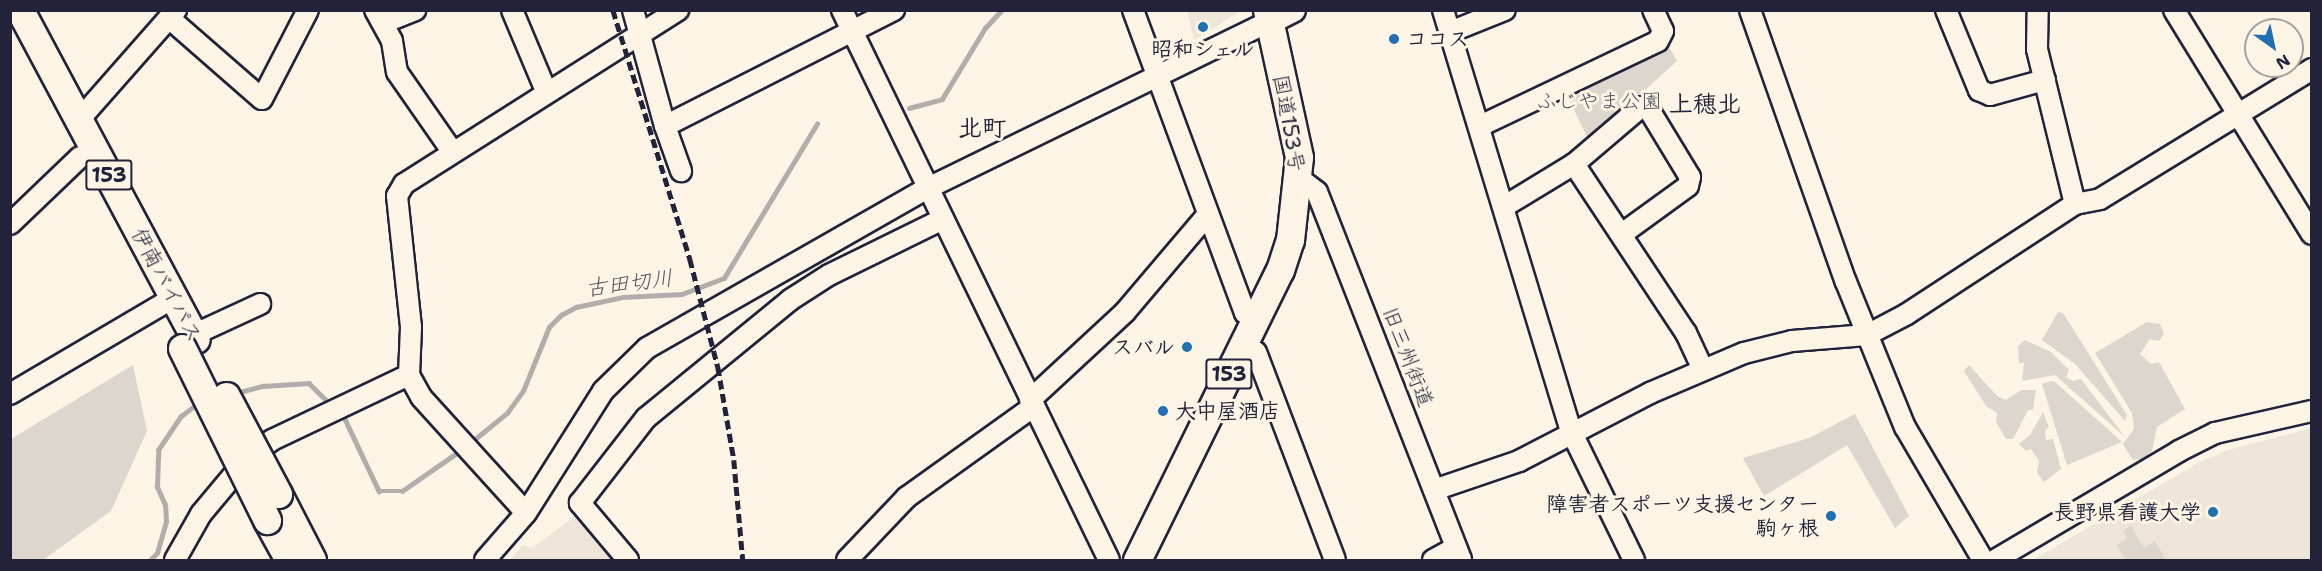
<!DOCTYPE html>
<meta charset="utf-8">
<style>
body{margin:0}
#map{position:relative;width:2322px;height:571px;overflow:hidden;background:#fcf5e5;font-family:"Shantell Sans","Klee One",sans-serif}
div>[style]{position:absolute}
[style*='--x']{left:calc(var(--x)*1px);top:calc(var(--y)*1px);width:calc(var(--w)*1px);rotate:calc(var(--a)*1deg)}
.built>*{inset:0;background:#ece5d8}
.green>*{inset:0;background:#dcd6cc}
.stream>*{height:4.5px;margin:-2.25px;padding:0 2.25px;transform-origin:2.25px;border-radius:2.25px;background:#b2adab}
.roads{filter:drop-shadow(2px 0 #22223b) drop-shadow(-2px 0 #22223b) drop-shadow(0 2px #22223b) drop-shadow(0 -2px #22223b)}
.minor>*{height:20px;margin:-10px;padding:0 10px;transform-origin:10px;border-radius:10px;background:#fcf5e5}
.major>*{height:24px;margin:-12px;padding:0 12px;transform-origin:12px;border-radius:12px;background:#fcf5e5}
.highway>*{height:27px;margin:-13.5px;padding:0 13.5px;transform-origin:13.5px;border-radius:13.5px;background:#fcf5e5}
.rail>*{height:4.5px;margin-top:-2.25px;transform-origin:0;background:repeating-linear-gradient(90deg,#22223b 0 9px,transparent 0 13.5px)}
.bridges{filter:drop-shadow(2px 0 #22223b) drop-shadow(-2px 0 #22223b) drop-shadow(0 2px #22223b) drop-shadow(0 -2px #22223b)}
.highway-bridge>*{height:27px;margin:-13.5px;padding:0 13.5px;transform-origin:13.5px;border-radius:13.5px;background:#fcf5e5}
.dots>*{width:16px;height:16px;translate:-50% -50%;box-sizing:border-box;border:3px solid #fcf5e5;border-radius:50%}
span{translate:-50% -50%;white-space:nowrap;text-align:center;line-height:1.15;-webkit-text-stroke:6px #fcf5e5;paint-order:stroke}
.shield-label span{padding:2px 4px;background:#fcf5e5;border:2px solid;border-radius:4px;-webkit-text-stroke-width:0}
.shield-label{font-size:20px;color:#22223b;font-weight:700}
.poi-label{font-size:21px;color:#22223b;font-weight:700}
.left{translate:0 -50%;text-align:left}
.right{translate:-100% -50%;text-align:right}
.park-label{font-size:21px;color:#504f5f}
.street-label{font-size:21px;color:#22223b}
.water-label{font-size:22px;color:#545362;font-style:italic}
.quarter-label{font-size:24px;color:#22223b;font-weight:700}
.frame{position:absolute;inset:0;border:12px solid #22223b;pointer-events:none}
.north{position:absolute;left:2244px;top:18px;width:60px;height:60px;box-sizing:border-box;background:#fcf5e5;border:2px solid #a5a1a1;border-radius:50%;rotate:147deg;font-size:16px;font-weight:700;line-height:24px;text-align:center;color:#22223b}
.north::after{content:'';display:block;margin:auto;width:21px;height:27px;background:#1f6fb2;clip-path:polygon(50% 0,100% 100%,50% 72%,0 100%)}
</style>
<div id="map">
<div class="built">
<i style="clip-path:polygon(1187px 11px,1241px 11px,1194px 40px)"></i>
<i style="clip-path:polygon(2311px 428px,2311px 560px,2033px 560px,2198px 463px,2228px 450px)"></i>
<i style="clip-path:polygon(581px 512px,623px 560px,510px 560px,523px 545px,532px 548px)"></i>
</div>
<div class="green">
<i style="clip-path:polygon(1667px 44px,1677px 61px,1589px 141px,1565px 91px)"></i>
<i style="clip-path:polygon(2058px 312px,2063px 313px,2127px 415px,2125px 421px,2075px 364px,2042px 340px)"></i>
<i style="clip-path:polygon(2147px 322px,2160px 324px,2164px 334px,2159px 341px,2150px 339px,2140px 354px,2151px 364px,2159px 362px,2185px 409px,2157px 427px,2152px 451px,2142px 460px,2132px 459px,2123px 444px,2134px 429px,2132px 413px,2095px 353px)"></i>
<i style="clip-path:polygon(2025px 340px,2051px 352px,2069px 370px,2066px 377px,2072px 381px,2081px 379px,2125px 437px,2055px 375px,2022px 381px,2024px 363px,2019px 363px,2018px 346px)"></i>
<i style="clip-path:polygon(133px 365px,147px 431px,111px 511px,43px 560px,11px 560px,11px 439px)"></i>
<i style="clip-path:polygon(1969px 365px,1997px 396px,2006px 400px,2021px 390px,2036px 390px,2033px 410px,2028px 410px,2013px 439px,2006px 439px,1996px 422px,1997px 413px,1986px 406px,1964px 371px)"></i>
<i style="clip-path:polygon(2051px 381px,2055px 382px,2122px 442px,2067px 465px,2042px 384px)"></i>
<i style="clip-path:polygon(2043px 412px,2049px 427px,2045px 431px,2046px 440px,2053px 439px,2061px 469px,2044px 482px,2037px 473px,2039px 461px,2031px 449px,2026px 451px,2019px 444px,2030px 435px)"></i>
<i style="clip-path:polygon(1855px 414px,1909px 516px,1895px 528px,1847px 445px,1764px 496px,1743px 458px,1809px 438px)"></i>
<i style="clip-path:polygon(2131px 526px,2144px 548px,2155px 541px,2166px 560px,2126px 560px,2117px 545px,2127px 538px,2123px 531px)"></i>
</div>
<div class="stream">
<i style="--x:909;--y:108;--w:34;--a:-15"></i>
<i style="--x:942;--y:99;--w:83;--a:-58.8"></i>
<i style="--x:985;--y:28;--w:25;--a:-47"></i>
<i style="--x:236;--y:393;--w:28;--a:-15"></i>
<i style="--x:263;--y:386;--w:46;--a:-3.7"></i>
<i style="--x:309;--y:383;--w:28;--a:45"></i>
<i style="--x:345;--y:419;--w:80;--a:64.7"></i>
<i style="--x:379;--y:491;--w:23;--a:0"></i>
<i style="--x:402;--y:491;--w:72;--a:-34.8"></i>
<i style="--x:470;--y:443;--w:48;--a:-39"></i>
<i style="--x:507;--y:413;--w:27;--a:-54"></i>
<i style="--x:523;--y:391;--w:69;--a:-67.9"></i>
<i style="--x:549;--y:327;--w:17;--a:-45"></i>
<i style="--x:561;--y:315;--w:17;--a:-28"></i>
<i style="--x:576;--y:307;--w:48;--a:-12"></i>
<i style="--x:623;--y:297;--w:59;--a:-2.9"></i>
<i style="--x:682;--y:294;--w:45;--a:-20.9"></i>
<i style="--x:724;--y:278;--w:180;--a:-58.9"></i>
<i style="--x:150;--y:560;--w:10;--a:-45"></i>
<i style="--x:157;--y:553;--w:32;--a:-74"></i>
<i style="--x:166;--y:522;--w:17;--a:-93"></i>
<i style="--x:165;--y:505;--w:20;--a:-114"></i>
<i style="--x:157;--y:487;--w:37;--a:-88"></i>
<i style="--x:158;--y:450;--w:40;--a:-56"></i>
<i style="--x:180;--y:417;--w:24;--a:-38"></i>
</div>
<div class="roads">
<div class="minor">
<i style="--x:375;--y:10;--w:35;--a:61"></i>
<i style="--x:392;--y:41;--w:31;--a:81"></i>
<i style="--x:397;--y:72;--w:96;--a:55.2"></i>
<i style="--x:512;--y:10;--w:88;--a:67.2"></i>
<i style="--x:633;--y:10;--w:120;--a:74.6"></i>
<i style="--x:665;--y:126;--w:257;--a:-26.9"></i>
<i style="--x:842;--y:10;--w:611;--a:64.11"></i>
<i style="--x:1133;--y:10;--w:323;--a:69.7"></i>
<i style="--x:1245;--y:313;--w:13;--a:29"></i>
<i style="--x:1443;--y:10;--w:440;--a:73.1"></i>
<i style="--x:1571;--y:431;--w:144;--a:64"></i>
<i style="--x:1750;--y:10;--w:288;--a:70.6"></i>
<i style="--x:1846;--y:282;--w:157;--a:67.9"></i>
<i style="--x:1905;--y:427;--w:154;--a:59.6"></i>
<i style="--x:1946;--y:10;--w:87;--a:67.6"></i>
<i style="--x:1979;--y:90;--w:12;--a:24"></i>
<i style="--x:1990;--y:95;--w:57;--a:-15.3"></i>
<i style="--x:2174;--y:10;--w:263;--a:58.4"></i>
<i style="--x:169;--y:18;--w:123;--a:41.1"></i>
<i style="--x:262;--y:99;--w:100;--a:-62.7"></i>
<i style="--x:383;--y:23;--w:35;--a:-22"></i>
<i style="--x:1450;--y:32;--w:59;--a:-21.8"></i>
<i style="--x:79;--y:120;--w:147;--a:-48.6"></i>
<i style="--x:665;--y:126;--w:48;--a:70.4"></i>
<i style="--x:1480;--y:126;--w:197;--a:-25.5"></i>
<i style="--x:1658;--y:41;--w:11;--a:-63"></i>
<i style="--x:1663;--y:31;--w:23;--a:-115"></i>
<i style="--x:1574;--y:164;--w:88;--a:-40.4"></i>
<i style="--x:1641;--y:107;--w:7;--a:8"></i>
<i style="--x:1648;--y:108;--w:81;--a:58.7"></i>
<i style="--x:1690;--y:177;--w:9;--a:103"></i>
<i style="--x:1688;--y:186;--w:82;--a:144"></i>
<i style="--x:1300;--y:179;--w:21;--a:37"></i>
<i style="--x:1317;--y:192;--w:395;--a:68.6"></i>
<i style="--x:2075;--y:204;--w:25;--a:-11"></i>
<i style="--x:2100;--y:199;--w:249;--a:-31.5"></i>
<i style="--x:1505;--y:206;--w:81;--a:-31.3"></i>
<i style="--x:1574;--y:164;--w:203;--a:56.5"></i>
<i style="--x:1686;--y:333;--w:40;--a:65"></i>
<i style="--x:10;--y:224;--w:97;--a:-43.7"></i>
<i style="--x:193;--y:335;--w:74;--a:-24.8"></i>
<i style="--x:1244;--y:346;--w:13;--a:27"></i>
<i style="--x:1256;--y:352;--w:222;--a:69.2"></i>
<i style="--x:409;--y:375;--w:48;--a:-87.6"></i>
<i style="--x:411;--y:327;--w:132;--a:-96.1"></i>
<i style="--x:397;--y:196;--w:14;--a:-60"></i>
<i style="--x:404;--y:184;--w:325;--a:-32.4"></i>
<i style="--x:10;--y:394;--w:191;--a:-30.5"></i>
<i style="--x:1030;--y:400;--w:129;--a:-42.8"></i>
<i style="--x:1125;--y:312;--w:128;--a:-49.7"></i>
<i style="--x:1434;--y:490;--w:90;--a:-18.8"></i>
<i style="--x:1519;--y:461;--w:148;--a:-27.4"></i>
<i style="--x:1650;--y:393;--w:102;--a:-23.1"></i>
<i style="--x:1744;--y:353;--w:49;--a:-14"></i>
<i style="--x:1792;--y:341;--w:75;--a:-4.6"></i>
<i style="--x:1867;--y:335;--w:45;--a:-27.7"></i>
<i style="--x:1907;--y:314;--w:201;--a:-33.2"></i>
<i style="--x:2075;--y:204;--w:160;--a:-103.8"></i>
<i style="--x:2037;--y:49;--w:39;--a:-89"></i>
<i style="--x:175;--y:560;--w:53;--a:-60.5"></i>
<i style="--x:201;--y:514;--w:72;--a:-50.1"></i>
<i style="--x:247;--y:459;--w:31;--a:-37"></i>
<i style="--x:272;--y:440;--w:152;--a:-25.4"></i>
<i style="--x:409;--y:375;--w:25;--a:61"></i>
<i style="--x:421;--y:397;--w:156;--a:47.8"></i>
<i style="--x:485;--y:560;--w:62;--a:-48.9"></i>
<i style="--x:526;--y:513;--w:144;--a:-57.7"></i>
<i style="--x:603;--y:391;--w:62;--a:-44.3"></i>
<i style="--x:647;--y:348;--w:323;--a:-29.7"></i>
<i style="--x:928;--y:188;--w:379;--a:-26"></i>
<i style="--x:628;--y:560;--w:75;--a:-130.1"></i>
<i style="--x:580;--y:503;--w:108;--a:-52.2"></i>
<i style="--x:646;--y:418;--w:186;--a:-39.3"></i>
<i style="--x:790;--y:300;--w:46;--a:-32.7"></i>
<i style="--x:829;--y:275;--w:127;--a:-26.2"></i>
<i style="--x:847;--y:560;--w:87;--a:-46.4"></i>
<i style="--x:907;--y:497;--w:156;--a:-35.6"></i>
<i style="--x:1433;--y:560;--w:26;--a:-29"></i>
<i style="--x:1995;--y:560;--w:214;--a:-30.6"></i>
<i style="--x:2179;--y:451;--w:40;--a:-26.6"></i>
<i style="--x:2215;--y:433;--w:99;--a:-12.8"></i>
</div>
<div class="major">
<i style="--x:1269;--y:22;--w:27;--a:-27"></i>
</div>
<div class="highway">
<i style="--x:20;--y:10;--w:373;--a:61.9"></i>
<i style="--x:278;--y:494;--w:74;--a:62.7"></i>
<i style="--x:267;--y:520;--w:46;--a:61.2"></i>
<i style="--x:1137;--y:560;--w:323;--a:-63.8"></i>
<i style="--x:1280;--y:270;--w:32;--a:-72"></i>
<i style="--x:1290;--y:240;--w:83;--a:-83.8"></i>
<i style="--x:1299;--y:157;--w:150;--a:-102.3"></i>
</div>
</div>
<div class="rail">
<i style="--x:613;--y:10;--w:261;--a:72.8"></i>
<i style="--x:690;--y:259;--w:112;--a:75.5"></i>
<i style="--x:718;--y:367;--w:94;--a:80.2"></i>
<i style="--x:734;--y:460;--w:100;--a:84.9"></i>
</div>
<div class="bridges">
<div class="highway-bridge">
<i style="--x:182;--y:348;--w:192;--a:63.7"></i>
<i style="--x:226;--y:396;--w:111;--a:62"></i>
</div>
</div>
<div class="dots">
<i style="left:1203px;top:27px;background:#1f6fb2"></i>
<i style="left:1394px;top:39px;background:#1f6fb2"></i>
<i style="left:1187px;top:347px;background:#1f6fb2"></i>
<i style="left:1163px;top:411px;background:#1f6fb2"></i>
<i style="left:2213px;top:512px;background:#1f6fb2"></i>
<i style="left:1831px;top:516px;background:#1f6fb2"></i>
</div>
<div class="shield-label">
<span style="left:109px;top:175px">153</span>
<span style="left:1229px;top:374px">153</span>
</div>
<div class="poi-label">
<span class="left" style="left:1406px;top:39px">ココス</span>
<span style="left:1203px;top:49px">昭和シェル</span>
<span class="right" style="left:1175px;top:347px">スバル</span>
<span class="left" style="left:1175px;top:411px">大中屋酒店</span>
<span class="right" style="left:1819px;top:516px">障害者スポーツ支援センター<br>駒ヶ根</span>
<span class="right" style="left:2201px;top:512px">長野県看護大学</span>
</div>
<div class="park-label">
<span style="left:1599px;top:101px">ふじやま公園</span>
</div>
<div class="street-label">
<span style="left:1289px;top:123px;rotate:80deg">国道153号</span>
<span style="left:167px;top:285px;rotate:62deg">伊南バイパス</span>
<span style="left:1408px;top:357px;rotate:69deg">旧三州街道</span>
</div>
<div class="water-label">
<span style="left:629px;top:283px;rotate:-7deg">古田切川</span>
</div>
<div class="quarter-label">
<span style="left:1705px;top:105px">上穂北</span>
<span style="left:982px;top:129px">北町</span>
</div>
<div class="frame"></div>
<div class="north">N</div>
</div>
